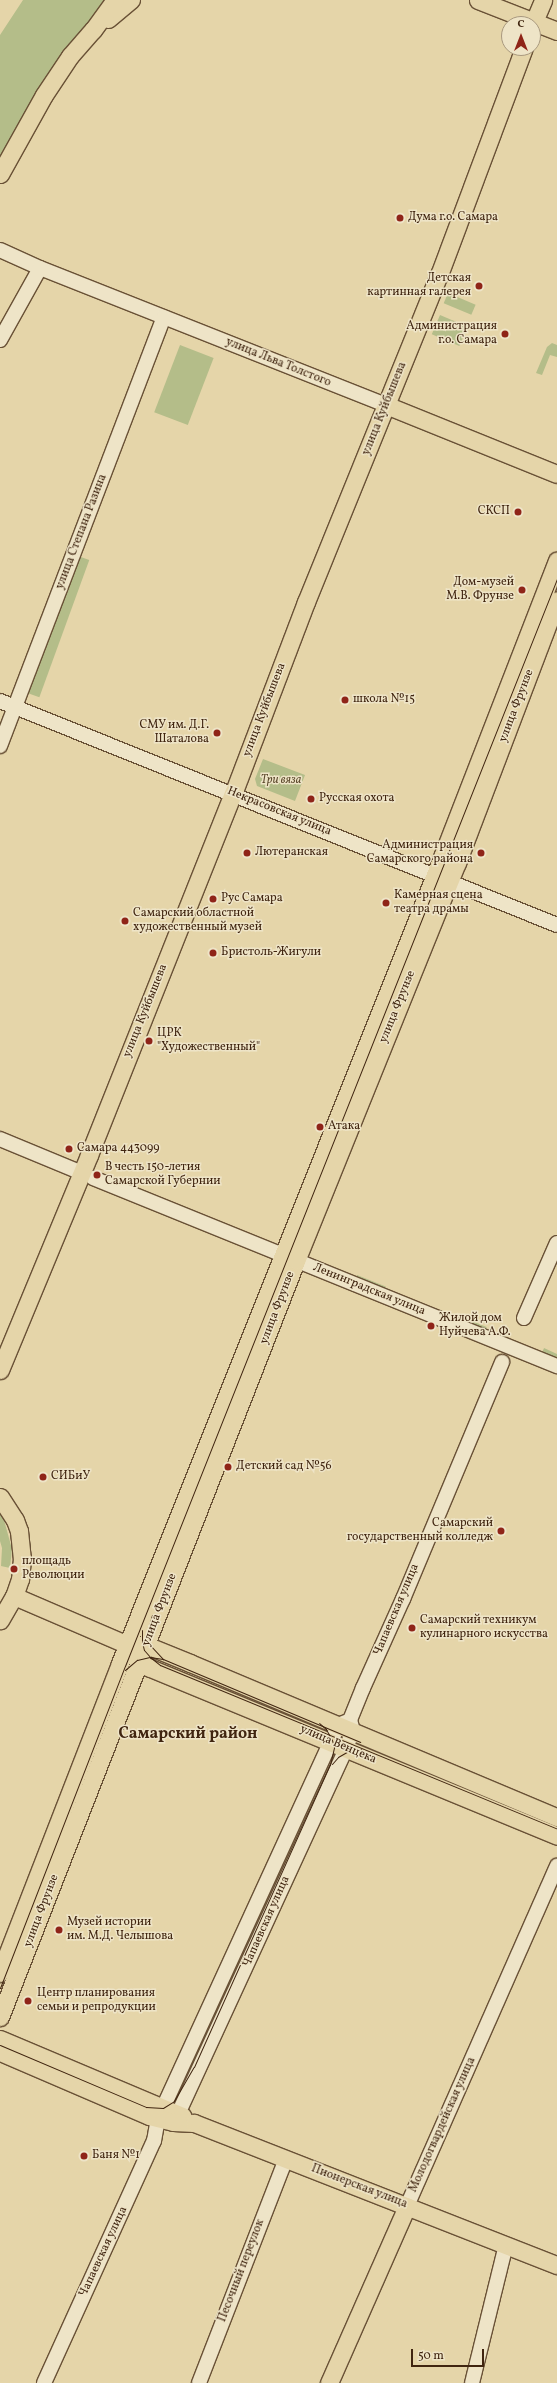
<!DOCTYPE html>
<meta charset="utf-8">
<style>
body{margin:0}
#map{position:relative;width:557px;height:2383px;overflow:hidden;background:#e5d5a9;font-family:Vollkorn,serif}
div>[style]{position:absolute}
[style*='--x']{left:calc(var(--x)*1px);top:calc(var(--y)*1px);width:calc(var(--w)*1px);rotate:calc(var(--a)*1deg)}
.green>*{inset:0;background:#b4bd89;transform-origin:0 0}
.roads{filter:drop-shadow(1px 0 #695136) drop-shadow(-1px 0 #695136) drop-shadow(0 1px #695136) drop-shadow(0 -1px #695136)}
.minor>*{height:14px;margin:-7px;padding:0 7px;transform-origin:7px;border-radius:7px;background:#eee4c7}
.major>*{height:17px;margin:-8.5px;padding:0 8.5px;transform-origin:8.5px;border-radius:8.5px;background:#e5d5a9}
.tram>*{height:1px;margin:-0.5px;padding:0 0.5px;transform-origin:0.5px;border-radius:0.5px;background:#402510}
.dots>*{width:11px;height:11px;translate:-50% -50%;box-sizing:border-box;border:2px solid #eee4c7;border-radius:50%}
span{translate:-50% -50%;white-space:nowrap;text-align:center;line-height:1.15;-webkit-text-stroke:3px #eee4c7;paint-order:stroke}
.poi-label{font-size:12px;color:#402510}
.left{translate:0 -50%;text-align:left}
.right{translate:-100% -50%;text-align:right}
.street-label{font-size:12px;color:#402510}
.park-label{font-size:12px;color:#5d4b2e;font-style:italic}
.district-label{font-size:16px;color:#402510;font-weight:700}
.north{position:absolute;left:501px;top:16px;width:40px;height:40px;box-sizing:border-box;background:#eee4c7;border:1px solid #a8987e;border-radius:50%;rotate:0deg;font-size:11px;font-weight:700;line-height:16px;text-align:center;color:#402510}
.north::after{content:'';display:block;margin:auto;width:14px;height:18px;background:#8f2418;clip-path:polygon(50% 0,100% 100%,50% 72%,0 100%)}
.scale{position:absolute;left:411px;top:2349px;width:73px;height:18px;box-sizing:border-box;border:2px solid #402510;border-top:0;padding-left:5px;font-size:12px;line-height:14px;white-space:nowrap;color:#402510;-webkit-text-stroke:3px #eee4c7;paint-order:stroke}
</style>
<div id="map">
<div class="green">
<i style="clip-path:polygon(23px 0,104px 0,56px 69px,0 160px,0 35px)"></i>
<i style="left:448px;top:293px;width:30px;height:11px;rotate:23deg"></i>
<i style="left:440px;top:315px;width:30px;height:21px;rotate:23deg"></i>
<i style="clip-path:polygon(552px 343px,557px 345px,557px 357px,550px 355px,542px 375px,536px 373px,547px 347px)"></i>
<i style="left:180px;top:345px;width:36px;height:72px;rotate:21deg"></i>
<i style="left:78px;top:556px;width:12px;height:146px;rotate:20deg"></i>
<i style="clip-path:polygon(263px 759px,305px 775px,295px 801px,257px 786px,255px 779px)"></i>
<i style="left:357px;top:1275px;width:31px;height:4px;rotate:22deg"></i>
<i style="left:457px;top:1315px;width:32px;height:5px;rotate:22deg"></i>
<i style="clip-path:polygon(544px 1348px,557px 1354px,557px 1360px,542px 1353px)"></i>
<i style="clip-path:polygon(0 1514px,4px 1520px,12px 1549px,10px 1568px,1px 1566px,2px 1548px,0 1541px)"></i>
</div>
<div class="roads">
<div class="minor">
<i style="--x:0;--y:250;--w:44;--a:24.2"></i>
<i style="--x:40;--y:268;--w:372;--a:21.6"></i>
<i style="--x:0;--y:340;--w:82;--a:-60.9"></i>
<i style="--x:0;--y:701;--w:600;--a:21.91"></i>
<i style="--x:0;--y:746;--w:459;--a:-69.1"></i>
<i style="--x:0;--y:1139;--w:89;--a:22.5"></i>
<i style="--x:93;--y:1178;--w:501;--a:22.06"></i>
<i style="--x:524;--y:1318;--w:82;--a:-66.3"></i>
<i style="--x:163;--y:2108;--w:421;--a:-65.4"></i>
<i style="--x:338;--y:1725;--w:11;--a:-22"></i>
<i style="--x:178;--y:2114;--w:403;--a:-65.3"></i>
<i style="--x:346;--y:1748;--w:18;--a:-68"></i>
<i style="--x:353;--y:1731;--w:11;--a:-105"></i>
<i style="--x:350;--y:1720;--w:35;--a:-68"></i>
<i style="--x:363;--y:1688;--w:98;--a:-65.8"></i>
<i style="--x:403;--y:1599;--w:257;--a:-67.3"></i>
<i style="--x:407;--y:2206;--w:372;--a:-66.2"></i>
<i style="--x:44;--y:2383;--w:266;--a:-65.6"></i>
<i style="--x:154;--y:2141;--w:22;--a:-80"></i>
<i style="--x:199;--y:2383;--w:240;--a:-68.8"></i>
<i style="--x:472;--y:2383;--w:142;--a:-76.2"></i>
</div>
<div class="major">
<i style="--x:478;--y:0;--w:85;--a:21.4"></i>
<i style="--x:108;--y:19;--w:30;--a:-40"></i>
<i style="--x:533;--y:24;--w:26;--a:-67"></i>
<i style="--x:0;--y:174;--w:90;--a:-60.9"></i>
<i style="--x:44;--y:95;--w:47;--a:-56.3"></i>
<i style="--x:70;--y:56;--w:35;--a:-49"></i>
<i style="--x:93;--y:30;--w:37;--a:-54"></i>
<i style="--x:386;--y:405;--w:184;--a:22"></i>
<i style="--x:0;--y:1370;--w:233;--a:-67.5"></i>
<i style="--x:89;--y:1155;--w:389;--a:-68.3"></i>
<i style="--x:233;--y:794;--w:205;--a:-69.2"></i>
<i style="--x:306;--y:602;--w:353;--a:-67.9"></i>
<i style="--x:439;--y:275;--w:242;--a:-69.5"></i>
<i style="--x:0;--y:1497;--w:27;--a:57"></i>
<i style="--x:15;--y:1520;--w:12;--a:70"></i>
<i style="--x:19;--y:1531;--w:27;--a:84"></i>
<i style="--x:22;--y:1558;--w:21;--a:95"></i>
<i style="--x:20;--y:1579;--w:18;--a:109"></i>
<i style="--x:14;--y:1596;--w:28;--a:120"></i>
<i style="--x:14;--y:1596;--w:124;--a:23.3"></i>
<i style="--x:128;--y:1645;--w:18;--a:0"></i>
<i style="--x:146;--y:1645;--w:48;--a:22.2"></i>
<i style="--x:190;--y:1663;--w:398;--a:22.8"></i>
<i style="--x:133;--y:1654;--w:11;--a:56"></i>
<i style="--x:139;--y:1663;--w:12;--a:24"></i>
<i style="--x:150;--y:1668;--w:440;--a:22.4"></i>
<i style="--x:0;--y:1973;--w:332;--a:-68.8"></i>
<i style="--x:120;--y:1663;--w:868;--a:-68.22"></i>
<i style="--x:442;--y:857;--w:318;--a:-68.8"></i>
<i style="--x:0;--y:2017;--w:812;--a:-68.62"></i>
<i style="--x:296;--y:1261;--w:429;--a:-68"></i>
<i style="--x:457;--y:863;--w:281;--a:-69.2"></i>
<i style="--x:0;--y:2039;--w:198;--a:22.9"></i>
<i style="--x:0;--y:2052;--w:162;--a:23.2"></i>
<i style="--x:149;--y:2116;--w:25;--a:14"></i>
<i style="--x:173;--y:2122;--w:21;--a:3"></i>
<i style="--x:194;--y:2123;--w:390;--a:21.4"></i>
<i style="--x:329;--y:2383;--w:193;--a:-66.2"></i>
</div>
</div>
<div class="tram">
<i style="--x:152;--y:1615;--w:20;--a:105"></i>
<i style="--x:147;--y:1634;--w:10;--a:79"></i>
<i style="--x:149;--y:1644;--w:21;--a:47"></i>
<i style="--x:142;--y:1630;--w:12;--a:90"></i>
<i style="--x:142;--y:1642;--w:8;--a:76"></i>
<i style="--x:144;--y:1650;--w:9;--a:49"></i>
<i style="--x:150;--y:1657;--w:13;--a:39"></i>
<i style="--x:160;--y:1665;--w:430;--a:22.4"></i>
<i style="--x:125;--y:1670;--w:16;--a:-40"></i>
<i style="--x:137;--y:1660;--w:13;--a:-13"></i>
<i style="--x:150;--y:1657;--w:13;--a:9"></i>
<i style="--x:163;--y:1659;--w:214;--a:22.8"></i>
<i style="--x:332;--y:1764;--w:9;--a:-49"></i>
<i style="--x:338;--y:1757;--w:14;--a:-30"></i>
<i style="--x:350;--y:1750;--w:11;--a:-5"></i>
<i style="--x:0;--y:1988;--w:345;--a:-68.8"></i>
<i style="--x:125;--y:1666;--w:1170;--a:-68.33"></i>
<i style="--x:0;--y:2045;--w:159;--a:23"></i>
<i style="--x:146;--y:2107;--w:17;--a:3"></i>
<i style="--x:163;--y:2108;--w:13;--a:-32"></i>
<i style="--x:174;--y:2101;--w:39;--a:-60"></i>
<i style="--x:194;--y:2067;--w:331;--a:-65.8"></i>
<i style="--x:330;--y:1765;--w:18;--a:-77"></i>
<i style="--x:334;--y:1747;--w:7;--a:-106"></i>
<i style="--x:332;--y:1740;--w:13;--a:-119"></i>
<i style="--x:326;--y:1729;--w:9;--a:-139"></i>
</div>
<div class="dots">
<i style="left:400px;top:218px;background:#8f2418"></i>
<i style="left:479px;top:286px;background:#8f2418"></i>
<i style="left:505px;top:334px;background:#8f2418"></i>
<i style="left:518px;top:512px;background:#8f2418"></i>
<i style="left:522px;top:590px;background:#8f2418"></i>
<i style="left:345px;top:700px;background:#8f2418"></i>
<i style="left:217px;top:733px;background:#8f2418"></i>
<i style="left:311px;top:799px;background:#8f2418"></i>
<i style="left:247px;top:853px;background:#8f2418"></i>
<i style="left:481px;top:853px;background:#8f2418"></i>
<i style="left:213px;top:899px;background:#8f2418"></i>
<i style="left:386px;top:903px;background:#8f2418"></i>
<i style="left:125px;top:921px;background:#8f2418"></i>
<i style="left:213px;top:953px;background:#8f2418"></i>
<i style="left:149px;top:1041px;background:#8f2418"></i>
<i style="left:320px;top:1127px;background:#8f2418"></i>
<i style="left:69px;top:1149px;background:#8f2418"></i>
<i style="left:97px;top:1175px;background:#8f2418"></i>
<i style="left:431px;top:1326px;background:#8f2418"></i>
<i style="left:228px;top:1467px;background:#8f2418"></i>
<i style="left:43px;top:1477px;background:#8f2418"></i>
<i style="left:501px;top:1531px;background:#8f2418"></i>
<i style="left:14px;top:1569px;background:#8f2418"></i>
<i style="left:412px;top:1628px;background:#8f2418"></i>
<i style="left:59px;top:1930px;background:#8f2418"></i>
<i style="left:28px;top:2001px;background:#8f2418"></i>
<i style="left:84px;top:2156px;background:#8f2418"></i>
</div>
<div class="poi-label">
<span class="left" style="left:408px;top:218px">Дума г.о. Самара</span>
<span class="right" style="left:471px;top:286px">Детская<br>картинная галерея</span>
<span class="right" style="left:497px;top:334px">Администрация<br>г.о. Самара</span>
<span class="right" style="left:510px;top:512px">СКСП</span>
<span class="right" style="left:514px;top:590px">Дом-музей<br>М.В. Фрунзе</span>
<span class="left" style="left:353px;top:700px">школа №15</span>
<span class="right" style="left:209px;top:733px">СМУ им. Д.Г.<br>Шаталова</span>
<span class="left" style="left:319px;top:799px">Русская охота</span>
<span class="right" style="left:473px;top:853px">Администрация<br>Самарского района</span>
<span class="left" style="left:255px;top:853px">Лютеранская</span>
<span class="left" style="left:394px;top:903px">Камерная сцена<br>театра драмы</span>
<span class="left" style="left:221px;top:899px">Рус Самара</span>
<span class="left" style="left:133px;top:921px">Самарский областной<br>художественный музей</span>
<span class="left" style="left:221px;top:953px">Бристоль-Жигули</span>
<span class="left" style="left:157px;top:1041px">ЦРК<br>"Художественный"</span>
<span class="left" style="left:328px;top:1127px">Атака</span>
<span class="left" style="left:77px;top:1149px">Самара 443099</span>
<span class="left" style="left:105px;top:1175px">В честь 150-летия<br>Самарской Губернии</span>
<span class="left" style="left:439px;top:1326px">Жилой дом<br>Нуйчева А.Ф.</span>
<span class="left" style="left:236px;top:1467px">Детский сад №56</span>
<span class="left" style="left:51px;top:1477px">СИБиУ</span>
<span class="right" style="left:493px;top:1531px">Самарский<br>государственный колледж</span>
<span class="left" style="left:22px;top:1569px">площадь<br>Революции</span>
<span class="left" style="left:420px;top:1628px">Самарский техникум<br>кулинарного искусства</span>
<span class="left" style="left:67px;top:1930px">Музей истории<br>им. М.Д. Челышова</span>
<span class="left" style="left:37px;top:2001px">Центр планирования<br>семьи и репродукции</span>
<span class="left" style="left:92px;top:2156px">Баня №1</span>
</div>
<div class="street-label">
<span style="left:278px;top:363px;rotate:22deg">улица Льва Толстого</span>
<span style="left:385px;top:409px;rotate:-68deg">улица Куйбышева</span>
<span style="left:82px;top:532px;rotate:-69deg">улица Степана Разина</span>
<span style="left:517px;top:706px;rotate:-69deg">улица Фрунзе</span>
<span style="left:265px;top:710px;rotate:-69deg">улица Куйбышева</span>
<span style="left:279px;top:812px;rotate:22deg">Некрасовская улица</span>
<span style="left:398px;top:1007px;rotate:-68deg">улица Фрунзе</span>
<span style="left:146px;top:1011px;rotate:-68deg">улица Куйбышева</span>
<span style="left:369px;top:1290px;rotate:22deg">Ленинградская улица</span>
<span style="left:278px;top:1308px;rotate:-69deg">улица Фрунзе</span>
<span style="left:160px;top:1610px;rotate:-69deg">улица Фрунзе</span>
<span style="left:397px;top:1610px;rotate:-67deg">Чапаевская улица</span>
<span style="left:338px;top:1745px;rotate:23deg">улица Венцека</span>
<span style="left:42px;top:1911px;rotate:-69deg">улица Фрунзе</span>
<span style="left:267px;top:1922px;rotate:-66deg">Чапаевская улица</span>
<span style="left:443px;top:2125px;rotate:-66deg">Молодогвардейская улица</span>
<span style="left:359px;top:2187px;rotate:21deg">Пионерская улица</span>
<span style="left:104px;top:2252px;rotate:-65deg">Чапаевская улица</span>
<span style="left:242px;top:2271px;rotate:-69deg">Песочный переулок</span>
</div>
<div class="park-label">
<span style="left:281px;top:781px">Три вяза</span>
</div>
<div class="district-label">
<span style="left:188px;top:1734px">Самарский район</span>
</div>
<div class="north">С</div>
<div class="scale">50 m</div>
</div>
